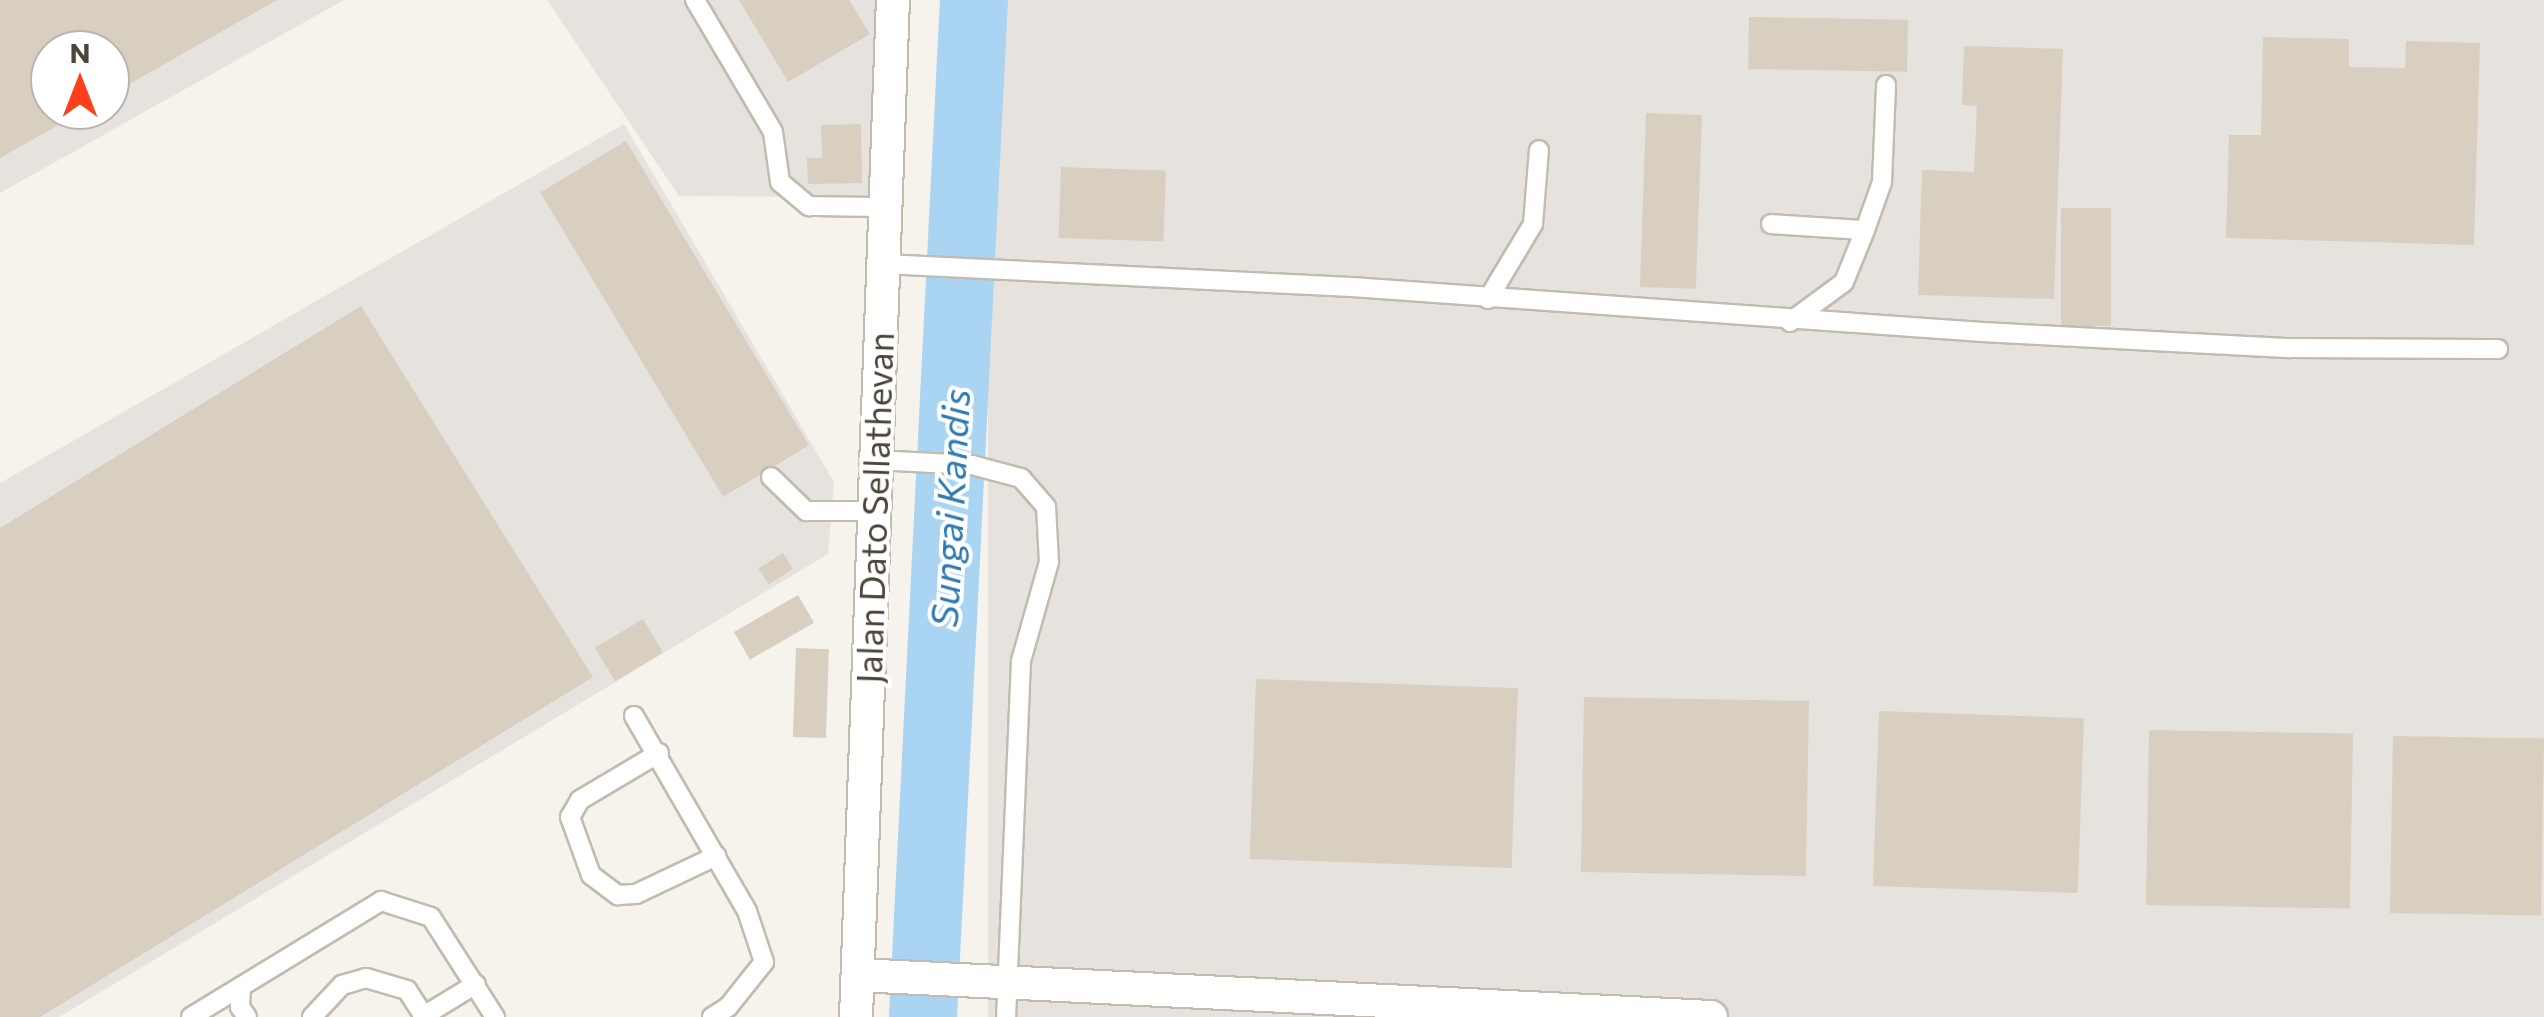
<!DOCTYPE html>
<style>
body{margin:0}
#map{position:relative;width:2544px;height:1017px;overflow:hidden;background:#f6f3ec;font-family:Commissioner,sans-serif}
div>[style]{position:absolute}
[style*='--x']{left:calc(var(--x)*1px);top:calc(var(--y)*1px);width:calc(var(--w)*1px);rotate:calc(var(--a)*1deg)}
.industrial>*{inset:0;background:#e6e2dd;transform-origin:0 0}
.river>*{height:68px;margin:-34px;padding:0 34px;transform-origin:34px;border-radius:34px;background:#a9d4f2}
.building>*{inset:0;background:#d8cfc1;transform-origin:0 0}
.roads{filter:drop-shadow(2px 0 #c2bbae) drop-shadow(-2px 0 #c2bbae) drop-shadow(0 2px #c2bbae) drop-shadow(0 -2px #c2bbae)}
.service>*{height:18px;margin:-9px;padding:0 9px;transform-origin:9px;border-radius:9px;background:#fff}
.minor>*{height:32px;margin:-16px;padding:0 16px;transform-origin:16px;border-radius:16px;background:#fff}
span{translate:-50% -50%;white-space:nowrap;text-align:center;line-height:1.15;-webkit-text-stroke:8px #fff;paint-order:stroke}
.street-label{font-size:35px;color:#4b4439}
.water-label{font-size:38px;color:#2e7ab2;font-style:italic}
.north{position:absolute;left:30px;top:30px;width:100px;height:100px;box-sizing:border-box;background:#fff;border:2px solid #b7b4b0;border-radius:50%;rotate:0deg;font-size:28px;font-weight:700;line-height:40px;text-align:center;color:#4b4439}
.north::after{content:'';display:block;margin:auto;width:35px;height:45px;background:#fc3f1d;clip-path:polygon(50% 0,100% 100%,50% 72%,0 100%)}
</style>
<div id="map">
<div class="industrial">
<i style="clip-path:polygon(evenodd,0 0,344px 0,0 193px,0 0,50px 50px,110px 50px,110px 110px,50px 110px,50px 50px)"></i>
<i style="clip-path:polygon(547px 0,878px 0,872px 197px,679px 196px)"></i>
<i style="left:988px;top:0;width:1556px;height:1018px"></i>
<i style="clip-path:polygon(624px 124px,834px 482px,828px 554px,59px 1017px,0 1017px,0 483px)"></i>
</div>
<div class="river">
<i style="--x:923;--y:1017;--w:1018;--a:-87.13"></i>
</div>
<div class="building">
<i style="clip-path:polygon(0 0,277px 0,110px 95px,110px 50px,50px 50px,50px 110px,85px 110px,0 158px)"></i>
<i style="clip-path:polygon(739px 0,849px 0,870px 34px,788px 82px)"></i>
<i style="left:1749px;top:17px;width:159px;height:52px;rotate:1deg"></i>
<i style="clip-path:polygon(2263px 37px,2349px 39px,2349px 67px,2405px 68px,2406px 41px,2480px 43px,2474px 245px,2226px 238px,2229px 135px,2261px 135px)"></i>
<i style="clip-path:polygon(1964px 46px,2063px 49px,2054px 299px,1918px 295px,1922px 170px,1974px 172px,1977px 106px,1962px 105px)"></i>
<i style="left:1646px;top:113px;width:56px;height:174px;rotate:2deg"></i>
<i style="clip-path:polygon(861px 124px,862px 183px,808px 184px,807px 158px,822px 158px,821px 125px)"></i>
<i style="left:626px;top:141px;width:355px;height:100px;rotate:59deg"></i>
<i style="left:1061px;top:167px;width:105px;height:71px;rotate:2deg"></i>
<i style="left:2061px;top:208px;width:50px;height:118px"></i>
<i style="clip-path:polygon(361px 306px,593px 677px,40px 1017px,0 1017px,0 528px)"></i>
<i style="left:783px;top:553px;width:19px;height:29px;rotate:58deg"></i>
<i style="left:798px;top:595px;width:32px;height:74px;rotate:60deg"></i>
<i style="left:643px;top:619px;width:39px;height:56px;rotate:59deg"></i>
<i style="left:796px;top:648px;width:33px;height:89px;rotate:2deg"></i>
<i style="left:1256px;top:679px;width:262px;height:180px;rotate:2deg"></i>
<i style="left:1584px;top:697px;width:225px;height:175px;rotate:1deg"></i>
<i style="left:1879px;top:711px;width:205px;height:175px;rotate:2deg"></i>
<i style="left:2149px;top:730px;width:204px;height:175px;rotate:1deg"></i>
<i style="left:2393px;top:736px;width:151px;height:177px;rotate:1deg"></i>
</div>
<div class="roads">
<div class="service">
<i style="--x:695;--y:0;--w:153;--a:59.4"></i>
<i style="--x:773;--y:132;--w:50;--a:82"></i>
<i style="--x:780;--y:182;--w:38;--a:40"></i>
<i style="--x:809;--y:206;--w:76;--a:0.8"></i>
<i style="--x:1771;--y:224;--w:94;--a:3.7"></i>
<i style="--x:883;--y:264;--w:470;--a:2.8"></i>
<i style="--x:1352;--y:287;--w:632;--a:4.09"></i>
<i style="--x:1982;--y:332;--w:309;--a:3"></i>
<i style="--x:2291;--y:348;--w:207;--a:0.3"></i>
<i style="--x:1488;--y:299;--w:87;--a:-59"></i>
<i style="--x:1533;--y:224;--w:74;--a:-85.4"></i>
<i style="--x:1790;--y:322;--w:67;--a:-36.5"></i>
<i style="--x:1844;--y:282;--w:56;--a:-68"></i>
<i style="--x:1865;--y:230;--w:51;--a:-70.5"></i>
<i style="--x:1882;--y:182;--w:97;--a:-87.6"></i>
<i style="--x:875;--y:460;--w:97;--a:3"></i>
<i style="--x:972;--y:465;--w:51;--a:14.9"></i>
<i style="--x:1021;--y:478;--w:38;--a:49"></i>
<i style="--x:1046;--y:507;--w:55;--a:86.9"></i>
<i style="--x:1049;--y:562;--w:103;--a:105.8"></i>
<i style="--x:1021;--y:661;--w:356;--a:92.4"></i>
<i style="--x:771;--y:477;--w:49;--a:44.2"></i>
<i style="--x:806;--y:511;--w:67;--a:0"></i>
<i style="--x:634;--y:716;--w:225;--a:59.9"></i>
<i style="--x:747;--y:911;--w:54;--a:71.6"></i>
<i style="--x:764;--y:962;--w:58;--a:128.7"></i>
<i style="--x:728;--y:1007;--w:19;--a:148"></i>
<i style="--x:659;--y:753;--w:92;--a:149.3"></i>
<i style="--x:580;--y:800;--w:20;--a:120"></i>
<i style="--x:570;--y:817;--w:62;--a:70.1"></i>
<i style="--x:591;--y:875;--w:34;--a:37"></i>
<i style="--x:618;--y:895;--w:18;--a:-3"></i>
<i style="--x:636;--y:894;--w:89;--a:-25.4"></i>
<i style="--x:241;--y:987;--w:20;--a:93"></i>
<i style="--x:240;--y:1007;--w:12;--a:55"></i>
<i style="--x:191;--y:1017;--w:223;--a:-31.4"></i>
<i style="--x:381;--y:901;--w:52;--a:17.7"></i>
<i style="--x:431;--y:917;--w:119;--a:57.4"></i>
<i style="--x:312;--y:1017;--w:44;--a:-46.8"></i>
<i style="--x:342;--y:985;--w:25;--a:-16"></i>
<i style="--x:366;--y:978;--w:43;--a:16.3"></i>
<i style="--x:407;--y:990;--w:31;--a:57"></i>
<i style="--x:422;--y:1017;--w:63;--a:-31.4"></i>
</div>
<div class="minor">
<i style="--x:858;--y:975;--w:854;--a:2.82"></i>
<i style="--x:856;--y:1017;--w:1018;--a:-87.92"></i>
</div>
</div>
<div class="street-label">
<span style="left:874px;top:508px;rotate:-88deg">Jalan Dato Sellathevan</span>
</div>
<div class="water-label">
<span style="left:949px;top:508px;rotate:-87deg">Sungai Kandis</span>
</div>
<div class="north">N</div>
</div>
